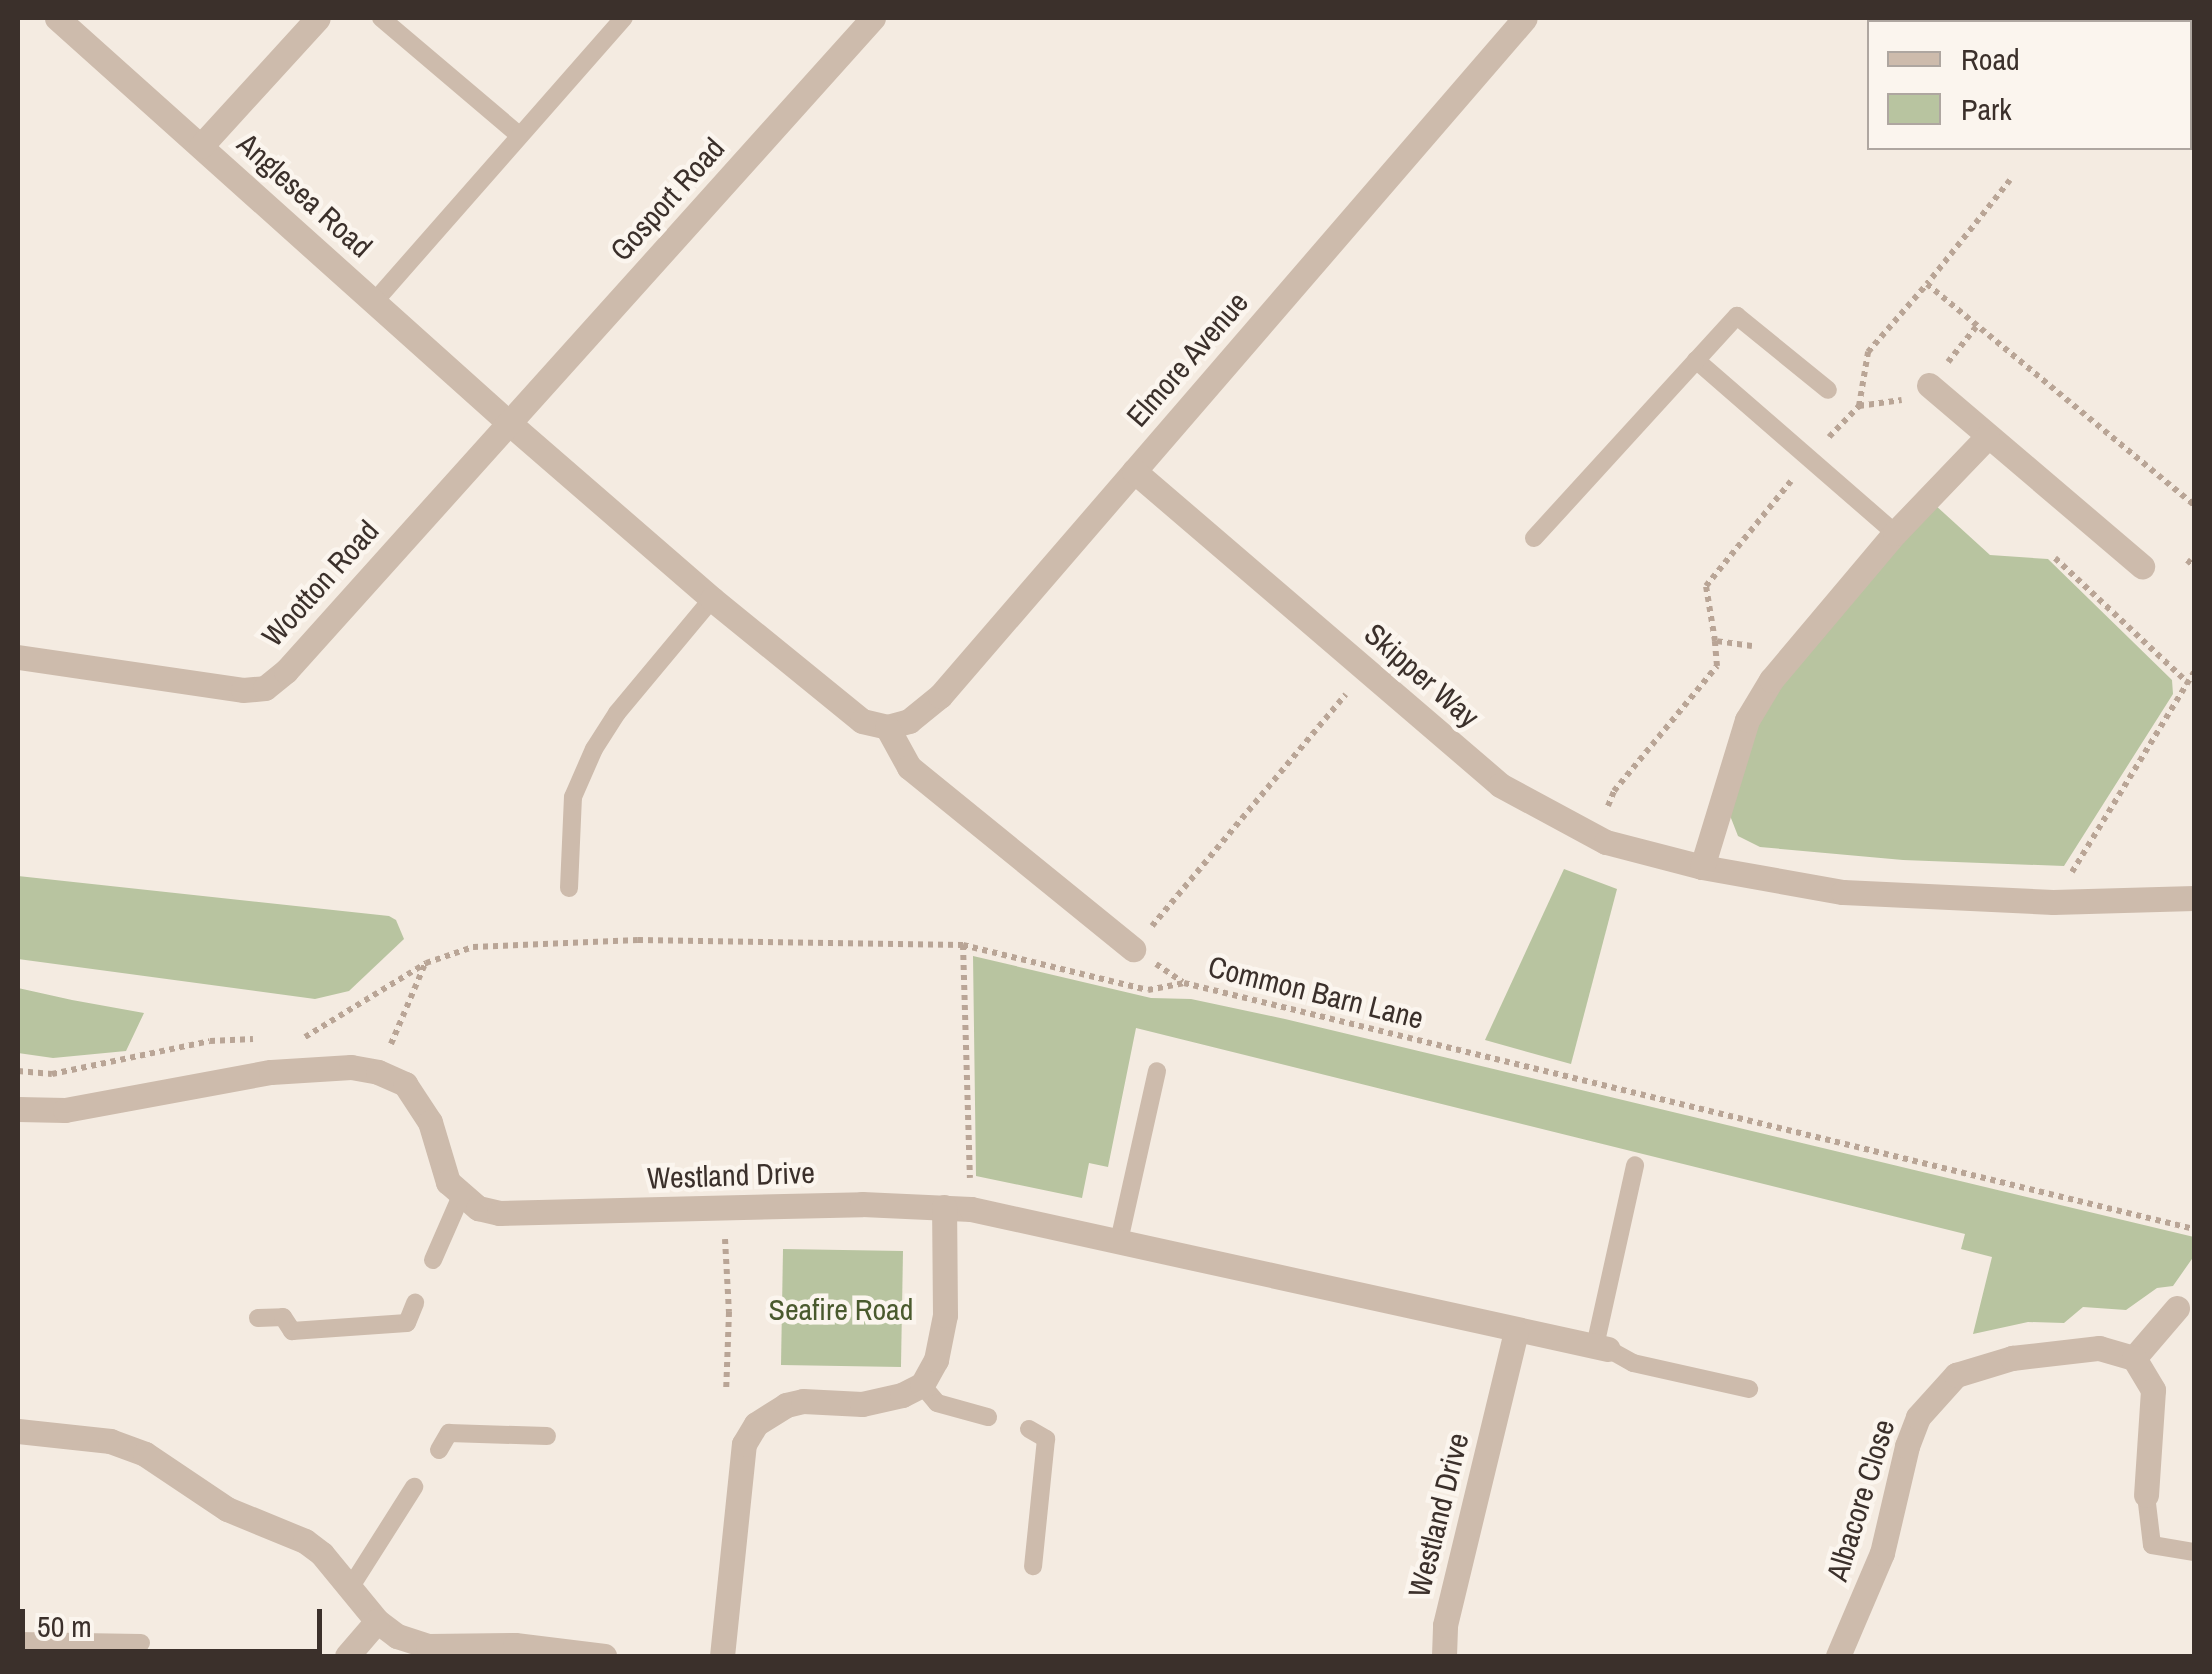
<!DOCTYPE html>
<style>
body{margin:0}
#map{position:relative;width:2212px;height:1674px;overflow:hidden;background:#f4ebe1;font-family:"Archivo Narrow",sans-serif}
div>[style]{position:absolute}
[style*='--x']{left:calc(var(--x)*1px);top:calc(var(--y)*1px);width:calc(var(--w)*1px);rotate:calc(var(--a)*1deg)}
.green>*{inset:0;background:#b8c4a0;transform-origin:0 0}
.path>*{height:6px;margin-top:-3px;transform-origin:0;background:repeating-linear-gradient(90deg,#b9a596 0 5px,transparent 0 10px)}
.service>*{height:18px;margin:-9px;padding:0 9px;transform-origin:9px;border-radius:9px;background:#cdbbac}
.minor>*{height:25px;margin:-12.5px;padding:0 12.5px;transform-origin:12.5px;border-radius:12.5px;background:#cdbbac}
span{translate:-50% -50%;white-space:nowrap;text-align:center;line-height:1.15;-webkit-text-stroke:9px #fbf5ee;paint-order:stroke}
.street-label{font-size:30px;color:#3b302b}
.park-label{font-size:30px;color:#4a5a2e}
.frame{position:absolute;inset:0;border:20px solid #3b302b;pointer-events:none}
.legend{position:absolute;left:1867px;top:20px;width:325px;height:130px;box-sizing:border-box;background:#fbf5ee;border:2px solid #aea6a0;margin:0;padding:12px 18px;list-style:none;font-size:30px;color:#3b302b}
.legend li{display:flex;align-items:center;gap:20px;height:50px}
.legend b{width:50px;border:2px solid #aea6a0}
.scale{position:absolute;left:20px;top:1609px;width:302px;height:45px;box-sizing:border-box;border:5px solid #3b302b;border-top:0;padding-left:12px;font-size:30px;line-height:35px;white-space:nowrap;color:#3b302b;-webkit-text-stroke:8px #fbf5ee;paint-order:stroke}
</style>
<div id="map">
<div class="green">
<i style="clip-path:polygon(1934px 504px,1990px 555px,2048px 559px,2172px 680px,2173px 694px,2064px 866px,1903px 860px,1760px 847px,1738px 836px,1729px 813px,1753px 726px,1781px 683px)"></i>
<i style="clip-path:polygon(1564px 869px,1617px 889px,1571px 1064px,1485px 1040px)"></i>
<i style="clip-path:polygon(18px 876px,389px 916px,396px 920px,404px 939px,349px 991px,315px 999px,18px 959px)"></i>
<i style="clip-path:polygon(973px 956px,1151px 998px,1191px 999px,1285px 1019px,2194px 1237px,2194px 1256px,2173px 1286px,2157px 1288px,2126px 1310px,2083px 1307px,2064px 1323px,2028px 1322px,1973px 1334px,1992px 1257px,1961px 1249px,1965px 1234px,1136px 1028px,1108px 1167px,1089px 1163px,1082px 1198px,976px 1176px)"></i>
<i style="clip-path:polygon(18px 988px,72px 1000px,144px 1013px,126px 1051px,53px 1058px,18px 1053px)"></i>
<i style="left:903px;top:1251px;width:116px;height:120px;rotate:91deg"></i>
</div>
<div class="path">
<i style="--x:2010;--y:180;--w:133;--a:128.6"></i>
<i style="--x:1927;--y:284;--w:347;--a:39.6"></i>
<i style="--x:1948;--y:362;--w:45;--a:-51.3"></i>
<i style="--x:1859;--y:406;--w:43;--a:-7.9"></i>
<i style="--x:1829;--y:437;--w:43;--a:-45.9"></i>
<i style="--x:1859;--y:406;--w:55;--a:-80.5"></i>
<i style="--x:1868;--y:352;--w:90;--a:-49.1"></i>
<i style="--x:2055;--y:558;--w:183;--a:43.2"></i>
<i style="--x:2187;--y:560;--w:9;--a:41"></i>
<i style="--x:1752;--y:646;--w:37;--a:-172"></i>
<i style="--x:1715;--y:641;--w:56;--a:-99.3"></i>
<i style="--x:1706;--y:586;--w:135;--a:-51"></i>
<i style="--x:1608;--y:806;--w:16;--a:-68"></i>
<i style="--x:1614;--y:791;--w:162;--a:-50.5"></i>
<i style="--x:1717;--y:666;--w:25;--a:-95"></i>
<i style="--x:2072;--y:872;--w:234;--a:-58.6"></i>
<i style="--x:1152;--y:926;--w:302;--a:-50.1"></i>
<i style="--x:963;--y:945;--w:233;--a:88.3"></i>
<i style="--x:1156;--y:964;--w:32;--a:34"></i>
<i style="--x:305;--y:1037;--w:142;--a:-31.4"></i>
<i style="--x:426;--y:963;--w:50;--a:-18.8"></i>
<i style="--x:473;--y:947;--w:165;--a:-2.4"></i>
<i style="--x:638;--y:940;--w:325;--a:0.9"></i>
<i style="--x:963;--y:945;--w:190;--a:13.7"></i>
<i style="--x:1148;--y:990;--w:37;--a:-11"></i>
<i style="--x:1184;--y:983;--w:1040;--a:13.69"></i>
<i style="--x:391;--y:1044;--w:87;--a:-67"></i>
<i style="--x:18;--y:1071;--w:34;--a:5"></i>
<i style="--x:52;--y:1074;--w:161;--a:-11.8"></i>
<i style="--x:210;--y:1041;--w:43;--a:-2.7"></i>
<i style="--x:725;--y:1239;--w:73;--a:86.9"></i>
<i style="--x:729;--y:1312;--w:80;--a:92.1"></i>
</div>
<div class="service">
<i style="--x:381;--y:18;--w:181;--a:40.3"></i>
<i style="--x:375;--y:301;--w:377;--a:-48.7"></i>
<i style="--x:1696;--y:360;--w:264;--a:41"></i>
<i style="--x:1534;--y:538;--w:301;--a:-47.6"></i>
<i style="--x:1737;--y:316;--w:117;--a:39.1"></i>
<i style="--x:569;--y:888;--w:91;--a:-87.5"></i>
<i style="--x:573;--y:797;--w:52;--a:-66.4"></i>
<i style="--x:594;--y:749;--w:43;--a:-57.4"></i>
<i style="--x:617;--y:713;--w:148;--a:-50.2"></i>
<i style="--x:1119;--y:1241;--w:174;--a:-77.4"></i>
<i style="--x:433;--y:1260;--w:70;--a:-66.4"></i>
<i style="--x:258;--y:1318;--w:25;--a:-2"></i>
<i style="--x:283;--y:1317;--w:17;--a:57"></i>
<i style="--x:292;--y:1331;--w:115;--a:-4"></i>
<i style="--x:407;--y:1323;--w:22;--a:-68"></i>
<i style="--x:1595;--y:1346;--w:185;--a:-77.5"></i>
<i style="--x:1608;--y:1349;--w:29;--a:29"></i>
<i style="--x:1633;--y:1363;--w:119;--a:12.6"></i>
<i style="--x:922;--y:1385;--w:23;--a:50"></i>
<i style="--x:937;--y:1403;--w:53;--a:15.4"></i>
<i style="--x:1029;--y:1429;--w:20;--a:30"></i>
<i style="--x:1046;--y:1439;--w:128;--a:95.8"></i>
<i style="--x:439;--y:1450;--w:20;--a:-60"></i>
<i style="--x:449;--y:1433;--w:98;--a:1.8"></i>
<i style="--x:2146;--y:1495;--w:50;--a:83.2"></i>
<i style="--x:2152;--y:1545;--w:43;--a:9.5"></i>
<i style="--x:350;--y:1588;--w:120;--a:-57.6"></i>
<i style="--x:18;--y:1641;--w:123;--a:0.9"></i>
</div>
<div class="minor">
<i style="--x:57;--y:18;--w:607;--a:41.86"></i>
<i style="--x:509;--y:423;--w:269;--a:40.9"></i>
<i style="--x:712;--y:599;--w:193;--a:39.1"></i>
<i style="--x:862;--y:721;--w:26;--a:13"></i>
<i style="--x:887;--y:727;--w:23;--a:-15"></i>
<i style="--x:909;--y:721;--w:40;--a:-39"></i>
<i style="--x:940;--y:696;--w:895;--a:-49.21"></i>
<i style="--x:2112;--y:18;--w:7;--a:34"></i>
<i style="--x:2190;--y:27;--w:6;--a:-51"></i>
<i style="--x:2190;--y:83;--w:6;--a:45"></i>
<i style="--x:201;--y:146;--w:173;--a:-47.6"></i>
<i style="--x:1929;--y:385;--w:280;--a:40.4"></i>
<i style="--x:1134;--y:471;--w:482;--a:40.6"></i>
<i style="--x:1500;--y:785;--w:120;--a:28.3"></i>
<i style="--x:1606;--y:842;--w:99;--a:14.6"></i>
<i style="--x:1702;--y:867;--w:143;--a:10.1"></i>
<i style="--x:1843;--y:892;--w:210;--a:2.7"></i>
<i style="--x:2053;--y:902;--w:141;--a:-1.6"></i>
<i style="--x:18;--y:657;--w:227;--a:8.3"></i>
<i style="--x:243;--y:690;--w:22;--a:-5"></i>
<i style="--x:265;--y:688;--w:27;--a:-39"></i>
<i style="--x:286;--y:671;--w:878;--a:-48.05"></i>
<i style="--x:887;--y:727;--w:46;--a:61.2"></i>
<i style="--x:909;--y:767;--w:289;--a:39.1"></i>
<i style="--x:1702;--y:867;--w:154;--a:-73"></i>
<i style="--x:1747;--y:720;--w:47;--a:-59"></i>
<i style="--x:1771;--y:680;--w:192;--a:-49.9"></i>
<i style="--x:1895;--y:533;--w:133;--a:-46.2"></i>
<i style="--x:18;--y:1109;--w:47;--a:1.2"></i>
<i style="--x:65;--y:1110;--w:209;--a:-10.5"></i>
<i style="--x:271;--y:1072;--w:80;--a:-3.6"></i>
<i style="--x:351;--y:1067;--w:27;--a:10"></i>
<i style="--x:378;--y:1072;--w:30;--a:24"></i>
<i style="--x:405;--y:1084;--w:45;--a:56.7"></i>
<i style="--x:430;--y:1122;--w:63;--a:73.3"></i>
<i style="--x:448;--y:1182;--w:40;--a:41"></i>
<i style="--x:478;--y:1208;--w:22;--a:13"></i>
<i style="--x:499;--y:1213;--w:363;--a:-1.4"></i>
<i style="--x:862;--y:1204;--w:109;--a:2.6"></i>
<i style="--x:971;--y:1209;--w:652;--a:12.4"></i>
<i style="--x:2134;--y:1358;--w:66;--a:-49.3"></i>
<i style="--x:18;--y:1431;--w:93;--a:6.2"></i>
<i style="--x:110;--y:1441;--w:37;--a:20"></i>
<i style="--x:145;--y:1454;--w:99;--a:33.9"></i>
<i style="--x:227;--y:1509;--w:84;--a:22.3"></i>
<i style="--x:305;--y:1541;--w:21;--a:37"></i>
<i style="--x:322;--y:1554;--w:87;--a:50.6"></i>
<i style="--x:377;--y:1621;--w:25;--a:37"></i>
<i style="--x:397;--y:1636;--w:33;--a:18"></i>
<i style="--x:428;--y:1646;--w:87;--a:-0.7"></i>
<i style="--x:515;--y:1645;--w:90;--a:7"></i>
<i style="--x:347;--y:1656;--w:46;--a:-49.4"></i>
<i style="--x:722;--y:1656;--w:213;--a:-84.1"></i>
<i style="--x:744;--y:1444;--w:23;--a:-59"></i>
<i style="--x:756;--y:1424;--w:36;--a:-32"></i>
<i style="--x:786;--y:1405;--w:17;--a:-13"></i>
<i style="--x:803;--y:1401;--w:59;--a:2.9"></i>
<i style="--x:862;--y:1404;--w:41;--a:-12.7"></i>
<i style="--x:902;--y:1395;--w:22;--a:-27"></i>
<i style="--x:922;--y:1385;--w:29;--a:-61"></i>
<i style="--x:936;--y:1360;--w:46;--a:-78.7"></i>
<i style="--x:945;--y:1315;--w:108;--a:-90.5"></i>
<i style="--x:1444;--y:1656;--w:31;--a:-88"></i>
<i style="--x:1445;--y:1625;--w:302;--a:-76.4"></i>
<i style="--x:1838;--y:1656;--w:112;--a:-66.9"></i>
<i style="--x:1882;--y:1553;--w:110;--a:-76.8"></i>
<i style="--x:1907;--y:1446;--w:31;--a:-69"></i>
<i style="--x:1918;--y:1417;--w:57;--a:-47.9"></i>
<i style="--x:1956;--y:1375;--w:59;--a:-16.9"></i>
<i style="--x:2012;--y:1358;--w:88;--a:-6.6"></i>
<i style="--x:2099;--y:1348;--w:36;--a:16"></i>
<i style="--x:2134;--y:1358;--w:37;--a:59"></i>
<i style="--x:2153;--y:1390;--w:105;--a:93.8"></i>
</div>
<div class="street-label">
<span style="left:305px;top:195px;rotate:42deg">Anglesea Road</span>
<span style="left:667px;top:199px;rotate:-48deg">Gosport Road</span>
<span style="left:1187px;top:359px;rotate:-49deg">Elmore Avenue</span>
<span style="left:320px;top:583px;rotate:-48deg">Wootton Road</span>
<span style="left:1422px;top:675px;rotate:41deg">Skipper Way</span>
<span style="left:1316px;top:992px;rotate:14deg">Common Barn Lane</span>
<span style="left:731px;top:1175px;rotate:-2deg">Westland Drive</span>
<span style="left:1860px;top:1500px;rotate:-73deg">Albacore Close</span>
<span style="left:1438px;top:1515px;rotate:-76deg">Westland Drive</span>
</div>
<div class="park-label">
<span style="left:841px;top:1309px">Seafire Road</span>
</div>
<div class="frame"></div>
<ul class="legend">
<li><b style="height:12px;background:#cdbbac"></b>Road</li>
<li><b style="height:28px;background:#b8c4a0"></b>Park</li>
</ul>
<div class="scale">50 m</div>
</div>
